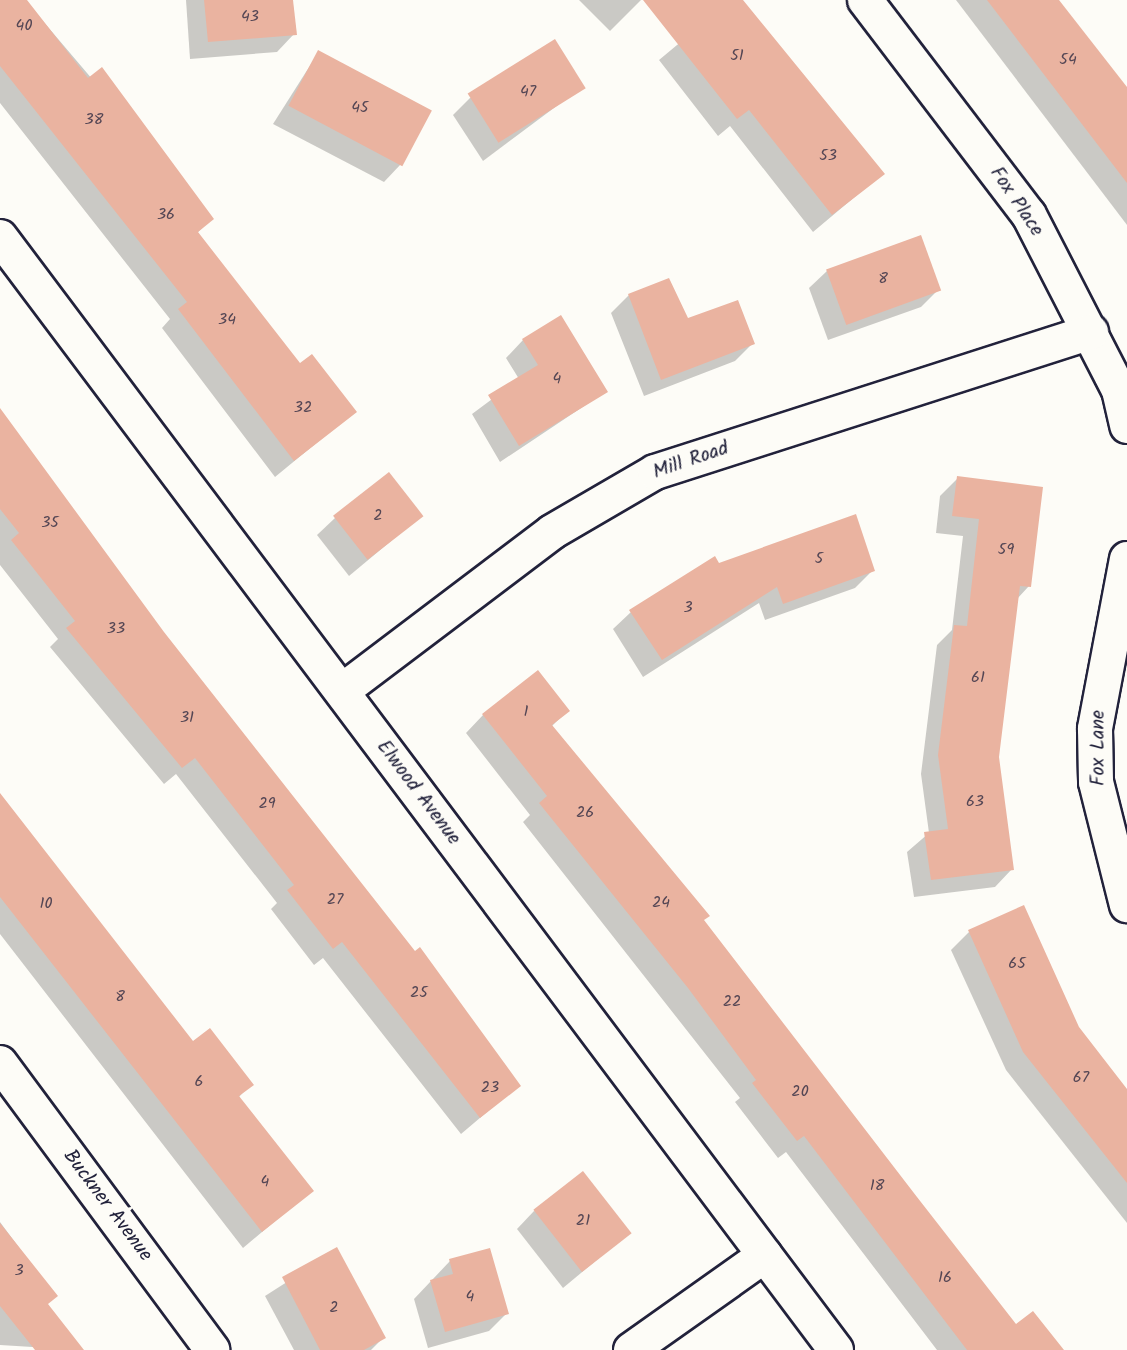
<!DOCTYPE html>
<style>
body{margin:0}
#map{position:relative;width:1127px;height:1350px;overflow:hidden;background:#fdfcf7;font-family:Kalam,sans-serif}
div>[style]{position:absolute}
[style*='--x']{left:calc(var(--x)*1px);top:calc(var(--y)*1px);width:calc(var(--w)*1px);rotate:calc(var(--a)*1deg)}
.shadow>*{inset:0;background:#0003}
.building>*{inset:0;background:#eab3a0;transform-origin:0 0}
.roads{filter:drop-shadow(2px 0 #22223b) drop-shadow(-2px 0 #22223b) drop-shadow(0 2px #22223b) drop-shadow(0 -2px #22223b)}
.street>*{height:34px;margin:-17px;padding:0 17px;transform-origin:17px;border-radius:17px;background:#fdfcf7}
span{translate:-50% -50%;white-space:nowrap;text-align:center;line-height:1.15;-webkit-text-stroke:8px #fdfcf7;paint-order:stroke}
.number-label{font-size:16px;color:#544654}
.number-label span{-webkit-text-stroke-width:0}
.street-label{font-size:20px;color:#22223b}
</style>
<div id="map">
<div class="shadow">
<i style="clip-path:polygon(0 0,25px 0,211px 219px,196px 234px,300px 366px,354px 412px,275px 477px,162px 328px,170px 319px,0 103px)"></i>
<i style="clip-path:polygon(186px 0,291px 0,294px 34px,277px 52px,190px 59px)"></i>
<i style="clip-path:polygon(579px 0,641px 0,610px 31px)"></i>
<i style="clip-path:polygon(731px 0,741px 0,882px 174px,813px 232px,730px 126px,718px 136px,659px 60px)"></i>
<i style="clip-path:polygon(956px 0,1058px 0,1127px 91px,1127px 225px)"></i>
<i style="clip-path:polygon(318px 53px,401px 164px,384px 182px,273px 124px)"></i>
<i style="clip-path:polygon(470px 98px,566px 99px,483px 161px,453px 115px)"></i>
<i style="clip-path:polygon(827px 271px,939px 289px,921px 307px,828px 340px,809px 288px)"></i>
<i style="clip-path:polygon(629px 295px,687px 321px,753px 343px,735px 361px,644px 396px,611px 313px)"></i>
<i style="clip-path:polygon(523px 340px,605px 392px,500px 462px,472px 414px,519px 379px,506px 358px)"></i>
<i style="clip-path:polygon(0 410px,163px 633px,519px 1085px,461px 1134px,323px 958px,314px 965px,271px 909px,277px 903px,176px 774px,164px 784px,50px 647px,58px 639px,0 565px)"></i>
<i style="clip-path:polygon(958px 478px,1029px 586px,1017px 599px,997px 757px,1012px 869px,995px 887px,914px 897px,907px 852px,929px 833px,921px 774px,937px 645px,952px 630px,963px 536px,936px 533px,940px 496px)"></i>
<i style="clip-path:polygon(421px 516px,349px 576px,317px 535px,335px 518px)"></i>
<i style="clip-path:polygon(718px 566px,873px 570px,855px 588px,765px 620px,759px 603px,643px 677px,613px 629px,631px 612px)"></i>
<i style="clip-path:polygon(567px 711px,551px 727px,1016px 1327px,1061px 1350px,937px 1350px,786px 1152px,778px 1158px,735px 1102px,740px 1098px,523px 822px,530px 815px,466px 733px,483px 715px)"></i>
<i style="clip-path:polygon(0 795px,193px 1044px,251px 1084px,238px 1098px,311px 1191px,243px 1248px,0 934px)"></i>
<i style="clip-path:polygon(969px 932px,1077px 1028px,1127px 1091px,1127px 1223px,1006px 1070px,951px 950px)"></i>
<i style="clip-path:polygon(534px 1211px,629px 1233px,563px 1288px,517px 1229px)"></i>
<i style="clip-path:polygon(0 1222px,55px 1296px,46px 1305px,81px 1350px,0 1345px)"></i>
<i style="clip-path:polygon(337px 1250px,383px 1338px,371px 1350px,294px 1350px,265px 1296px)"></i>
<i style="clip-path:polygon(450px 1261px,507px 1313px,489px 1331px,428px 1348px,414px 1299px)"></i>
</div>
<div class="building">
<i style="clip-path:polygon(0 0,27px 0,88px 78px,102px 67px,214px 219px,198px 232px,300px 363px,312px 354px,357px 412px,294px 461px,178px 309px,187px 302px,0 66px)"></i>
<i style="clip-path:polygon(204px 0,293px 0,297px 35px,208px 42px)"></i>
<i style="clip-path:polygon(643px 0,743px 0,885px 174px,832px 215px,749px 110px,737px 119px)"></i>
<i style="clip-path:polygon(987px 0,1059px 0,1127px 87px,1127px 183px)"></i>
<i style="left:555px;top:39px;width:58px;height:103px;rotate:58deg"></i>
<i style="left:318px;top:50px;width:129px;height:63px;rotate:28deg"></i>
<i style="left:921px;top:235px;width:59px;height:101px;rotate:70deg"></i>
<i style="clip-path:polygon(669px 278px,688px 318px,738px 300px,755px 344px,661px 380px,628px 294px)"></i>
<i style="clip-path:polygon(561px 315px,608px 392px,519px 446px,488px 395px,538px 365px,522px 339px)"></i>
<i style="clip-path:polygon(0 408px,164px 632px,415px 951px,420px 947px,521px 1086px,480px 1118px,342px 942px,333px 949px,287px 890px,294px 885px,195px 758px,182px 768px,66px 628px,75px 621px,11px 540px,19px 533px,0 509px)"></i>
<i style="left:389px;top:472px;width:56px;height:71px;rotate:52deg"></i>
<i style="clip-path:polygon(957px 476px,1043px 487px,1031px 587px,1020px 586px,999px 757px,1014px 870px,931px 880px,924px 832px,948px 829px,938px 755px,954px 625px,967px 626px,979px 519px,952px 516px)"></i>
<i style="clip-path:polygon(856px 514px,875px 571px,783px 604px,777px 587px,662px 660px,629px 610px,715px 556px,719px 563px)"></i>
<i style="clip-path:polygon(538px 670px,570px 711px,552px 725px,710px 916px,704px 920px,917px 1197px,1016px 1324px,1033px 1311px,1064px 1350px,967px 1350px,804px 1136px,797px 1141px,752px 1083px,756px 1080px,688px 988px,539px 803px,547px 796px,482px 714px)"></i>
<i style="clip-path:polygon(0 793px,193px 1041px,210px 1028px,254px 1085px,239px 1096px,314px 1191px,262px 1232px,0 897px)"></i>
<i style="clip-path:polygon(1024px 905px,1079px 1027px,1127px 1089px,1127px 1183px,1023px 1052px,968px 930px)"></i>
<i style="left:583px;top:1171px;width:79px;height:63px;rotate:52deg"></i>
<i style="clip-path:polygon(0 1223px,58px 1296px,48px 1304px,84px 1350px,35px 1350px,0 1306px)"></i>
<i style="clip-path:polygon(337px 1247px,386px 1338px,364px 1350px,320px 1350px,282px 1277px)"></i>
<i style="clip-path:polygon(490px 1248px,509px 1314px,445px 1332px,430px 1280px,453px 1274px,449px 1259px)"></i>
</div>
<div class="roads">
<div class="street">
<i style="--x:865;--y:0;--w:270;--a:52.7"></i>
<i style="--x:1029;--y:215;--w:197;--a:62.8"></i>
<i style="--x:1119;--y:390;--w:37;--a:77"></i>
<i style="--x:0;--y:237;--w:1392;--a:53.09"></i>
<i style="--x:1127;--y:559;--w:173;--a:100.7"></i>
<i style="--x:1095;--y:729;--w:53;--a:88.9"></i>
<i style="--x:1096;--y:782;--w:127;--a:75.9"></i>
<i style="--x:342;--y:691;--w:263;--a:-37.1"></i>
<i style="--x:552;--y:532;--w:119;--a:-30.2"></i>
<i style="--x:655;--y:472;--w:458;--a:-17.8"></i>
<i style="--x:0;--y:1063;--w:357;--a:53.5"></i>
<i style="--x:631;--y:1350;--w:164;--a:-35.3"></i>
</div>
</div>
<div class="number-label">
<span style="left:250px;top:17px">43</span>
<span style="left:24px;top:26px">40</span>
<span style="left:737px;top:56px">51</span>
<span style="left:1068px;top:60px">54</span>
<span style="left:528px;top:92px">47</span>
<span style="left:360px;top:108px">45</span>
<span style="left:94px;top:120px">38</span>
<span style="left:828px;top:156px">53</span>
<span style="left:166px;top:215px">36</span>
<span style="left:883px;top:279px">8</span>
<span style="left:227px;top:320px">34</span>
<span style="left:557px;top:379px">4</span>
<span style="left:303px;top:408px">32</span>
<span style="left:378px;top:516px">2</span>
<span style="left:50px;top:523px">35</span>
<span style="left:1006px;top:550px">59</span>
<span style="left:819px;top:559px">5</span>
<span style="left:688px;top:608px">3</span>
<span style="left:116px;top:629px">33</span>
<span style="left:978px;top:678px">61</span>
<span style="left:526px;top:712px">1</span>
<span style="left:187px;top:718px">31</span>
<span style="left:975px;top:802px">63</span>
<span style="left:267px;top:804px">29</span>
<span style="left:585px;top:813px">26</span>
<span style="left:335px;top:900px">27</span>
<span style="left:661px;top:903px">24</span>
<span style="left:46px;top:904px">10</span>
<span style="left:1017px;top:964px">65</span>
<span style="left:419px;top:993px">25</span>
<span style="left:120px;top:997px">8</span>
<span style="left:732px;top:1002px">22</span>
<span style="left:1081px;top:1078px">67</span>
<span style="left:199px;top:1082px">6</span>
<span style="left:490px;top:1088px">23</span>
<span style="left:800px;top:1092px">20</span>
<span style="left:265px;top:1182px">4</span>
<span style="left:877px;top:1186px">18</span>
<span style="left:583px;top:1221px">21</span>
<span style="left:19px;top:1271px">3</span>
<span style="left:945px;top:1278px">16</span>
<span style="left:470px;top:1297px">4</span>
<span style="left:334px;top:1308px">2</span>
</div>
<div class="street-label">
<span style="left:1016px;top:202px;rotate:56deg">Fox Place</span>
<span style="left:691px;top:461px;rotate:-19deg">Mill Road</span>
<span style="left:1099px;top:748px;rotate:-90deg">Fox Lane</span>
<span style="left:418px;top:793px;rotate:53deg">Elwood Avenue</span>
<span style="left:107px;top:1206px;rotate:53deg">Buckner Avenue</span>
</div>
</div>
